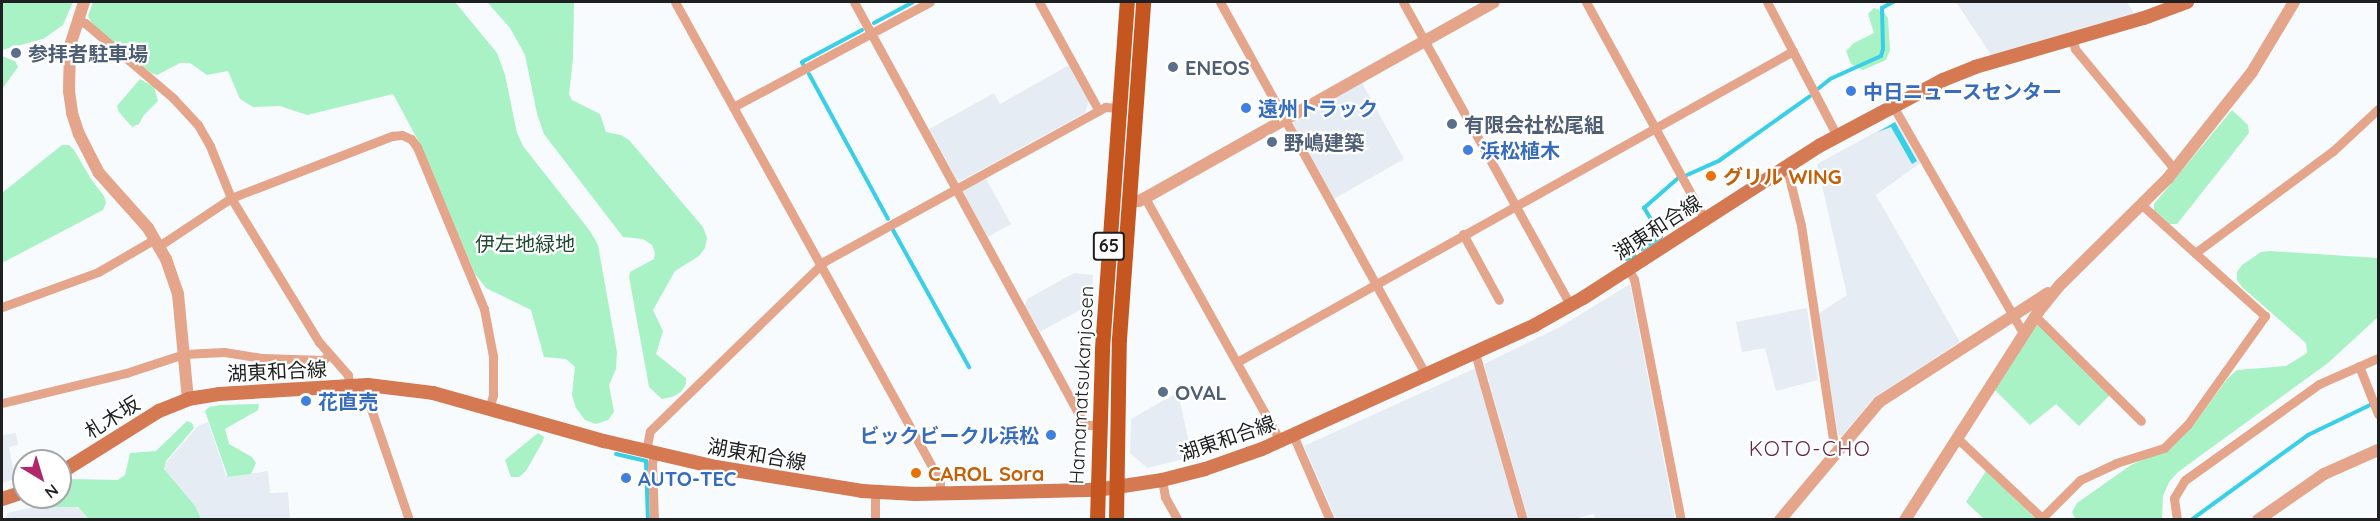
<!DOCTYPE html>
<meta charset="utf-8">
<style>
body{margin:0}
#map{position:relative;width:2380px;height:521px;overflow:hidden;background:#f8fbfe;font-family:Quicksand,"Noto Sans JP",sans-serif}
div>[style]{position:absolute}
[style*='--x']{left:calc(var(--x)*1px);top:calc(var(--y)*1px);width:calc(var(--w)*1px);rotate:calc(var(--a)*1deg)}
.built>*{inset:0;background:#e5ecf4}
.green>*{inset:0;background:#a8f2c5}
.water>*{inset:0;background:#39cfe6}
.stream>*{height:4px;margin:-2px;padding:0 2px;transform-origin:2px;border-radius:2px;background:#39cfe6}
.minor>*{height:9px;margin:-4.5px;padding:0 4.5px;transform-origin:4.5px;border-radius:4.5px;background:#e4a58b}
.tertiary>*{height:12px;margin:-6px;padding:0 6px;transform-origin:6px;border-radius:6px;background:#e4a58b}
.secondary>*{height:14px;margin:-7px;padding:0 7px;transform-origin:7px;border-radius:7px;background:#d47952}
.primary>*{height:15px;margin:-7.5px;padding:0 7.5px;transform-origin:7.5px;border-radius:7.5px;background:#c6561f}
.dots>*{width:16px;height:16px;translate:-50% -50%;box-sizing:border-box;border:3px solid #fff;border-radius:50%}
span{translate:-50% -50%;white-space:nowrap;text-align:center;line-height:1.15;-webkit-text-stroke:4.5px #fff;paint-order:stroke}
.shield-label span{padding:2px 4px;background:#fff;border:2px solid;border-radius:4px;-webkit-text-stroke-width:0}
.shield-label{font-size:18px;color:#1e2021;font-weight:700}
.service-label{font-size:20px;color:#4e5e75;font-weight:700}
.left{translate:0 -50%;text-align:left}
.shop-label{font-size:20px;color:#366cbe;font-weight:700}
.right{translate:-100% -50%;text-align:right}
.food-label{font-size:20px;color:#c56008;font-weight:700}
.street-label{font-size:20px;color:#1e2021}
.park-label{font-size:20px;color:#224b34}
.neighbourhood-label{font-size:21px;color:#682643;letter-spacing:1.5px}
.frame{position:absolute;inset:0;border:3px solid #1e2021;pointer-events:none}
.north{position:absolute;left:12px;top:449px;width:60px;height:60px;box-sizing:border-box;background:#fff;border:2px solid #a5a6a6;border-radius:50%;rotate:142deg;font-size:16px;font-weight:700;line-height:24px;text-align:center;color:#1e2021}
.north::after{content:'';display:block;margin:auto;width:21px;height:27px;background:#b0286b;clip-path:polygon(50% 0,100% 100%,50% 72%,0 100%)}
</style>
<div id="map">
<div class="built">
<i style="clip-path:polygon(1956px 2px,2127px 2px,2134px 14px,1991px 55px)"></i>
<i style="clip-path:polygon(1069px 65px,1089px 101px,1085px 113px,960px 181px,957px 180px,929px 129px,994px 93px,1000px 104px)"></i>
<i style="clip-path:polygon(1362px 83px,1404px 159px,1334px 199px,1293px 125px,1294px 121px)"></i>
<i style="clip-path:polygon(1896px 121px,1920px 163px,1876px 195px,1960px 342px,1875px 397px,1842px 436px,1838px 435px,1818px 314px,1847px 295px,1817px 164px)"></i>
<i style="clip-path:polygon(985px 177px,1011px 224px,988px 237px,963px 192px,964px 189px)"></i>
<i style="clip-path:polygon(1074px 273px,1093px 275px,1091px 304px,1040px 332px,1025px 306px,1027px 299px)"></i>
<i style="clip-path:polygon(1630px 284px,1675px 519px,1595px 519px,1594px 514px,1573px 519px,1528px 519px,1484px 364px,1558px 328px)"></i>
<i style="clip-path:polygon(1807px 308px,1818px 380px,1776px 391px,1765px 348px,1742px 352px,1736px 322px)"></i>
<i style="clip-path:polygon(1476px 368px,1519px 519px,1336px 519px,1304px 446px)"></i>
<i style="clip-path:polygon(1178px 392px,1192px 457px,1147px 468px,1130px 453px,1131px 419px)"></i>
<i style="clip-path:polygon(208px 422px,226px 475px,231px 477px,268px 471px,270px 493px,288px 492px,290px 519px,201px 519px,166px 473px,164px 465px,198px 426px)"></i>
<i style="clip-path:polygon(16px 433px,18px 445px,9px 447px,15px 479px,2px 483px,2px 435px)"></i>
<i style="clip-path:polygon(72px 505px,83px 511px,89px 519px,5px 520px,7px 513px,29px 508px)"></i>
</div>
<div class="green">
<i style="clip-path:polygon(2px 2px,73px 2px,63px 25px,43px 39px,2px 50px)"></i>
<i style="clip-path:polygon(93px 2px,455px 2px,497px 53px,505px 75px,517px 133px,523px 146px,590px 231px,598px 245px,617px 352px,616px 369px,609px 385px,614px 412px,608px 420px,596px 424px,585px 420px,576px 408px,572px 395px,575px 367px,566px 359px,544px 357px,531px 310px,486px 288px,475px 274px,420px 144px,393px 94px,307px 115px,280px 106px,253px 107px,240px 99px,228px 71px,207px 75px,190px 63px,180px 63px,157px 75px,151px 73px,92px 24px,88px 16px)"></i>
<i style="clip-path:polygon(487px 2px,574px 2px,573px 59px,569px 94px,572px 100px,600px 114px,606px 132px,621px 135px,629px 140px,703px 227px,707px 238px,705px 248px,699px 256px,675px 271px,653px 310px,663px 331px,656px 354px,686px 378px,686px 384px,681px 392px,672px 397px,662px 399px,649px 387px,629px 277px,630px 272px,654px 259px,655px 253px,652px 245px,643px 239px,623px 237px,544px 134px,537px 114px,525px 55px,510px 28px)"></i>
<i style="clip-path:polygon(1874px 8px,1883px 11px,1888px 18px,1890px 50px,1886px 60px,1863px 70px,1851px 64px,1846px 51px,1854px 43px,1874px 33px,1868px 14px)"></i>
<i style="clip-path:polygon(2px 56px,15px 61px,18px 67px,2px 89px)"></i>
<i style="clip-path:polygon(140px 79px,154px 87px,158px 101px,144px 115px,139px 124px,132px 127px,119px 112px,117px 106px)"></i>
<i style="clip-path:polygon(2232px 110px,2248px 125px,2249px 133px,2177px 224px,2170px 224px,2154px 210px,2154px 204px)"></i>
<i style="clip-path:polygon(62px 145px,69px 145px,74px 150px,91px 179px,104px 196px,106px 203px,103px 210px,2px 263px,2px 193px)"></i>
<i style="clip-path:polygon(2270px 251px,2378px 258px,2378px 317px,2328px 363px,2178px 472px,2169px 482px,2163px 496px,2162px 519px,2075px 519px,2072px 512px,2077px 503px,2131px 465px,2172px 447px,2192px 427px,2228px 378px,2237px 370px,2286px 366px,2307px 353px,2306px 343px,2242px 287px,2237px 280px,2237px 272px,2242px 265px,2261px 252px)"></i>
<i style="clip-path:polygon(2037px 323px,2110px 395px,2079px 426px,2056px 404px,2030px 425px,1995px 390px)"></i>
<i style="clip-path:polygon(259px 404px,258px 410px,225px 429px,229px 444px,252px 457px,256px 463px,251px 474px,228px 477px,205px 411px,209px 407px,220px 405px)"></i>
<i style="clip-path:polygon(187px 421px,192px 423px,194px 428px,166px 461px,164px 469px,195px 506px,201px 519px,89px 519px,78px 507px,46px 507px,41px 503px,44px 497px,60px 497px,60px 492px,68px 489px,71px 479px,118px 480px,125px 475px,130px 453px,156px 451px)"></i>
<i style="clip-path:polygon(538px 433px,544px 437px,543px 441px,526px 471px,519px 477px,511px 477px,505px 460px)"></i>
<i style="clip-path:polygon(1986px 471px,2036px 519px,1984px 519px,1966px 502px)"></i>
</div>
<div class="water">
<i style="clip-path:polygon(1895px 122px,1917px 161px,1912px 164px,1891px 127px,1878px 132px)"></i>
</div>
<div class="stream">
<i style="--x:874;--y:23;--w:44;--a:-28.3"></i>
<i style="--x:803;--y:64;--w:2;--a:-117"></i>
<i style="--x:802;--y:62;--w:68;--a:-28.1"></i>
<i style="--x:809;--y:74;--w:165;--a:61.4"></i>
<i style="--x:1819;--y:88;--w:14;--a:-39"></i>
<i style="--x:1830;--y:79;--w:56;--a:-24.3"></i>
<i style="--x:1881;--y:56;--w:7;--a:-74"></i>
<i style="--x:1883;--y:49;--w:41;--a:-91.4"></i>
<i style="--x:1882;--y:8;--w:13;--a:-29"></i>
<i style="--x:1687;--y:175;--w:36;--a:-24"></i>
<i style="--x:1720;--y:160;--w:110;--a:-35.4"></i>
<i style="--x:893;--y:230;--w:157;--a:61"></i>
<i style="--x:1642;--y:249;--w:22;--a:-32"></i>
<i style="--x:1661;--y:237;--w:34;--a:-120"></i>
<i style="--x:1644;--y:208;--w:44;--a:-41.3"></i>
<i style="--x:1627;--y:259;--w:8;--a:-30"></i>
<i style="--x:616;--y:454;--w:31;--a:13"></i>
<i style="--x:646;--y:461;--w:59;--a:88.1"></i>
<i style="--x:2191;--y:520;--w:145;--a:-36"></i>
<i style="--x:2308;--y:435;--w:69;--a:-25.8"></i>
</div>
<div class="minor">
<i style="--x:675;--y:2;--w:547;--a:61.05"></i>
<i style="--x:940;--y:481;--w:13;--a:90"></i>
<i style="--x:854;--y:2;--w:482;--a:61.4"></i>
<i style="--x:1085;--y:425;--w:14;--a:0"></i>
<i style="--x:1039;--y:2;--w:124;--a:61.2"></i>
<i style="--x:1220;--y:2;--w:426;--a:61.1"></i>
<i style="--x:1403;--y:2;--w:346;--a:61.1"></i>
<i style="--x:1586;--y:2;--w:247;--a:61.3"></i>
<i style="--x:1767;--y:2;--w:151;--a:62.4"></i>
<i style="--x:77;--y:20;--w:9;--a:21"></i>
<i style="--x:85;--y:23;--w:116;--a:40.4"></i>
<i style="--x:173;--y:98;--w:37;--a:47"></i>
<i style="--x:198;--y:125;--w:24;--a:60"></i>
<i style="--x:210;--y:146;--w:56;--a:68"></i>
<i style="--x:231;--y:198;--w:169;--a:58.6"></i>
<i style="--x:319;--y:342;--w:44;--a:48.7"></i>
<i style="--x:348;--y:375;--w:11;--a:85"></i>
<i style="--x:2072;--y:39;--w:10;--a:73"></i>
<i style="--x:2075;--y:49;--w:157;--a:50.4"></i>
<i style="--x:1893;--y:106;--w:262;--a:60.2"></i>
<i style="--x:733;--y:107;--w:223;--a:-28.1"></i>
<i style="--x:1784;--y:169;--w:9;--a:58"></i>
<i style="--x:1789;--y:177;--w:49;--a:76"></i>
<i style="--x:1801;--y:225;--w:217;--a:81.5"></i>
<i style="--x:1833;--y:440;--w:11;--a:41"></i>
<i style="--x:1145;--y:198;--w:278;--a:60.9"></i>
<i style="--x:2143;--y:206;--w:70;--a:42.1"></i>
<i style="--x:2195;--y:253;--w:172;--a:-36.5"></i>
<i style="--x:2333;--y:151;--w:62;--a:-43"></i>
<i style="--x:1463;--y:234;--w:75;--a:61.4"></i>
<i style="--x:159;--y:246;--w:87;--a:-33.7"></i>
<i style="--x:231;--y:198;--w:173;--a:-21.1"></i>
<i style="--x:392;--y:136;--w:10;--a:-6"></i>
<i style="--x:402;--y:135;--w:10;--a:24"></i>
<i style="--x:411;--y:139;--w:10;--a:53"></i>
<i style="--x:417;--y:147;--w:175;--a:67.5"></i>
<i style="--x:484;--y:309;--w:48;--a:79.2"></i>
<i style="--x:493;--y:356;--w:39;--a:90"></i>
<i style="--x:493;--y:395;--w:15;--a:106"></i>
<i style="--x:1628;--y:269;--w:12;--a:59"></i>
<i style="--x:1634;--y:279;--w:246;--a:79"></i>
<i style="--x:2;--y:307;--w:102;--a:-20"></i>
<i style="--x:98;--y:272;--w:66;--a:-30.1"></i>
<i style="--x:2035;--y:316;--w:149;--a:44.7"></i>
<i style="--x:1475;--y:353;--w:174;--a:74"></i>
<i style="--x:1237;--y:362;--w:637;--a:-29.22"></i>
<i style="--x:2359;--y:366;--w:52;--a:68.4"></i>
<i style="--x:368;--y:385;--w:15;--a:90"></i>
<i style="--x:368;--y:400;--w:127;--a:71.1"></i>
<i style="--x:2;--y:403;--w:128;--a:-13.6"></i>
<i style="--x:126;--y:373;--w:61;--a:-18.1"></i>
<i style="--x:184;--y:354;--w:40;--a:-2.9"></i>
<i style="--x:224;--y:352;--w:39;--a:9"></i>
<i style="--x:263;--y:358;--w:60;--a:1.9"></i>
<i style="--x:323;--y:360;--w:8;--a:-40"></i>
<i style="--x:1293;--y:435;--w:93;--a:66.5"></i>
<i style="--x:1957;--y:438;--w:117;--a:43.3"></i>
<i style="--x:2042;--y:518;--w:54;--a:-45"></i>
<i style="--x:2080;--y:480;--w:40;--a:-25"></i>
<i style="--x:2116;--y:463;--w:50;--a:-17.4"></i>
<i style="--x:2164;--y:448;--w:34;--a:-45"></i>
<i style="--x:2188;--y:424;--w:133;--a:-54.5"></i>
<i style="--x:2265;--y:316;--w:94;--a:-138"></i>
<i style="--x:646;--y:451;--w:20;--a:-79"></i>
<i style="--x:650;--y:431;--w:244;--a:-44.2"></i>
<i style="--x:825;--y:261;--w:320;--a:-28.8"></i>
<i style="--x:1105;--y:107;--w:14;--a:4"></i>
<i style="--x:654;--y:453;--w:10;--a:101"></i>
<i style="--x:652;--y:463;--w:57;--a:88"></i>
<i style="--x:1162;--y:480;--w:17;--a:80"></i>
<i style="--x:1165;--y:497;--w:26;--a:61"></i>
<i style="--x:875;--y:492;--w:28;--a:90"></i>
<i style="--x:2177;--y:520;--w:22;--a:-98"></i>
<i style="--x:2174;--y:498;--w:21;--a:-59"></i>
<i style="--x:2185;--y:480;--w:165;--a:-35.6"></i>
<i style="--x:2319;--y:384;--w:64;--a:-23.8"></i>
</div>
<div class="tertiary">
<i style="--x:84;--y:2;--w:46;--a:107.7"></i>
<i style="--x:70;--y:46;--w:45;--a:91.3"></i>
<i style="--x:69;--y:91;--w:22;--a:82"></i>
<i style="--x:72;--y:113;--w:22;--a:72"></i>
<i style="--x:79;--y:134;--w:44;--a:62.9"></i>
<i style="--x:99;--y:173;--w:74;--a:48.3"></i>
<i style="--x:148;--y:228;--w:36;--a:60"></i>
<i style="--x:166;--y:259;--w:37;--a:71"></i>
<i style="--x:178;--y:294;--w:105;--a:84.6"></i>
<i style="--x:1129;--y:200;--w:10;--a:6"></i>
<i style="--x:1139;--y:201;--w:7;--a:-27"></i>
<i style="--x:1145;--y:198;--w:400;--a:-29.3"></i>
<i style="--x:1780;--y:520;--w:154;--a:-50"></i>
<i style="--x:1879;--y:402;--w:201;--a:-32.8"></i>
<i style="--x:1905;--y:520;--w:247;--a:-57.4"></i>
<i style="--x:2038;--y:312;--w:36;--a:-51"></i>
<i style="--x:2061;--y:284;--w:151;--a:-44.7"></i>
<i style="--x:2168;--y:178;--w:135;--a:-51.6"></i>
<i style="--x:2252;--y:72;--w:82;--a:-59"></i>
<i style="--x:2258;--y:520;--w:80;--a:-34.9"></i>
<i style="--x:2324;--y:474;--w:59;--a:-24"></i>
</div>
<div class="secondary">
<i style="--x:60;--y:473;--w:117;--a:-32.1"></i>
<i style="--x:159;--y:411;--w:31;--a:-22"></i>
<i style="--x:188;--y:399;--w:31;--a:-9"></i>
<i style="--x:219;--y:394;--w:149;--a:-3.5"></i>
<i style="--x:368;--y:385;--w:65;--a:7"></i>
<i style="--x:433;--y:393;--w:178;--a:15.7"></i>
<i style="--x:604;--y:441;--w:115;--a:13.1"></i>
<i style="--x:716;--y:467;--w:148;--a:9.3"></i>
<i style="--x:862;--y:491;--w:53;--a:3.2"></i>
<i style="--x:915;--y:494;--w:182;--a:-1.3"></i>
<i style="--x:1097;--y:490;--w:66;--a:-8.7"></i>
<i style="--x:1162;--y:480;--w:44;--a:-14.3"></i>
<i style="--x:1205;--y:469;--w:60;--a:-19.3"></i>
<i style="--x:1262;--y:449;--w:300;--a:-24.4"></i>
<i style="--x:1535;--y:325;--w:55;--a:-29.4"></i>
<i style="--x:1583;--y:298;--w:281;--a:-32.8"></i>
<i style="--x:1819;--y:146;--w:140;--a:-28"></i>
<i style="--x:1943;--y:80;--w:35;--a:-22"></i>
<i style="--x:1975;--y:67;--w:176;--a:-16.2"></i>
<i style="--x:2144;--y:18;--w:46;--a:-20.4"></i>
<i style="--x:2;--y:499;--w:23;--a:-18"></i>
</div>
<div class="primary">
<i style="--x:1097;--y:520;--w:172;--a:-88.3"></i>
<i style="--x:1102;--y:348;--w:347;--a:-85.9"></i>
<i style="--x:1116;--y:520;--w:181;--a:-89.1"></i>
<i style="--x:1119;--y:339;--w:338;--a:-85.9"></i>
</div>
<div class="dots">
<i style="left:16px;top:53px;background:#5c6f8a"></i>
<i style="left:1173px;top:67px;background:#5c6f8a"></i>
<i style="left:1851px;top:91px;background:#3f7fe0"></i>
<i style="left:1246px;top:108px;background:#3f7fe0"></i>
<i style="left:1452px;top:124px;background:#5c6f8a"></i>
<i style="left:1272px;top:142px;background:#5c6f8a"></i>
<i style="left:1468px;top:150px;background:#3f7fe0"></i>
<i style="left:1711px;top:176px;background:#e8710a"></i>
<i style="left:1163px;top:392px;background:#5c6f8a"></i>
<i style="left:306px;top:401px;background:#3f7fe0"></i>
<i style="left:1051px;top:435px;background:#3f7fe0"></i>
<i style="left:916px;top:473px;background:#e8710a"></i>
<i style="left:626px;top:478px;background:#3f7fe0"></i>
</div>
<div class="shield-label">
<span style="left:1109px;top:246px">65</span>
</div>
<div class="service-label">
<span class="left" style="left:28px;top:53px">参拝者駐車場</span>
<span class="left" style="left:1185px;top:67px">ENEOS</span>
<span class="left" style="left:1464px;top:124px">有限会社松尾組</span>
<span class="left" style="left:1284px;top:142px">野嶋建築</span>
<span class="left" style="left:1175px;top:392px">OVAL</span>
</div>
<div class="shop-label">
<span class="left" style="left:1863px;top:91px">中日ニュースセンター</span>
<span class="left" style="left:1258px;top:108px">遠州トラック</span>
<span class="left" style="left:1480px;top:150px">浜松植木</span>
<span class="left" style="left:318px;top:401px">花直売</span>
<span class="right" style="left:1039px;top:435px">ビックビークル浜松</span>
<span class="left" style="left:638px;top:478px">AUTO-TEC</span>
</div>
<div class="food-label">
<span class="left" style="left:1723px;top:176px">グリル WING</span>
<span class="left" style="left:928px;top:473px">CAROL Sora</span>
</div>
<div class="street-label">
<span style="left:1657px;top:227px;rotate:-33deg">湖東和合線</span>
<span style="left:277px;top:371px;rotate:-3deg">湖東和合線</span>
<span style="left:1081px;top:385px;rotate:-87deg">Hamamatsukanjosen</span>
<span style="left:112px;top:417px;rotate:-32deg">札木坂</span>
<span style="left:1227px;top:438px;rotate:-19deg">湖東和合線</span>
<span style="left:757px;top:454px;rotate:10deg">湖東和合線</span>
</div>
<div class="park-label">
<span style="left:525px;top:243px">伊左地緑地</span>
</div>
<div class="neighbourhood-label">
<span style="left:1810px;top:448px">KOTO-CHO</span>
</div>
<div class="frame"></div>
<div class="north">N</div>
</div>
